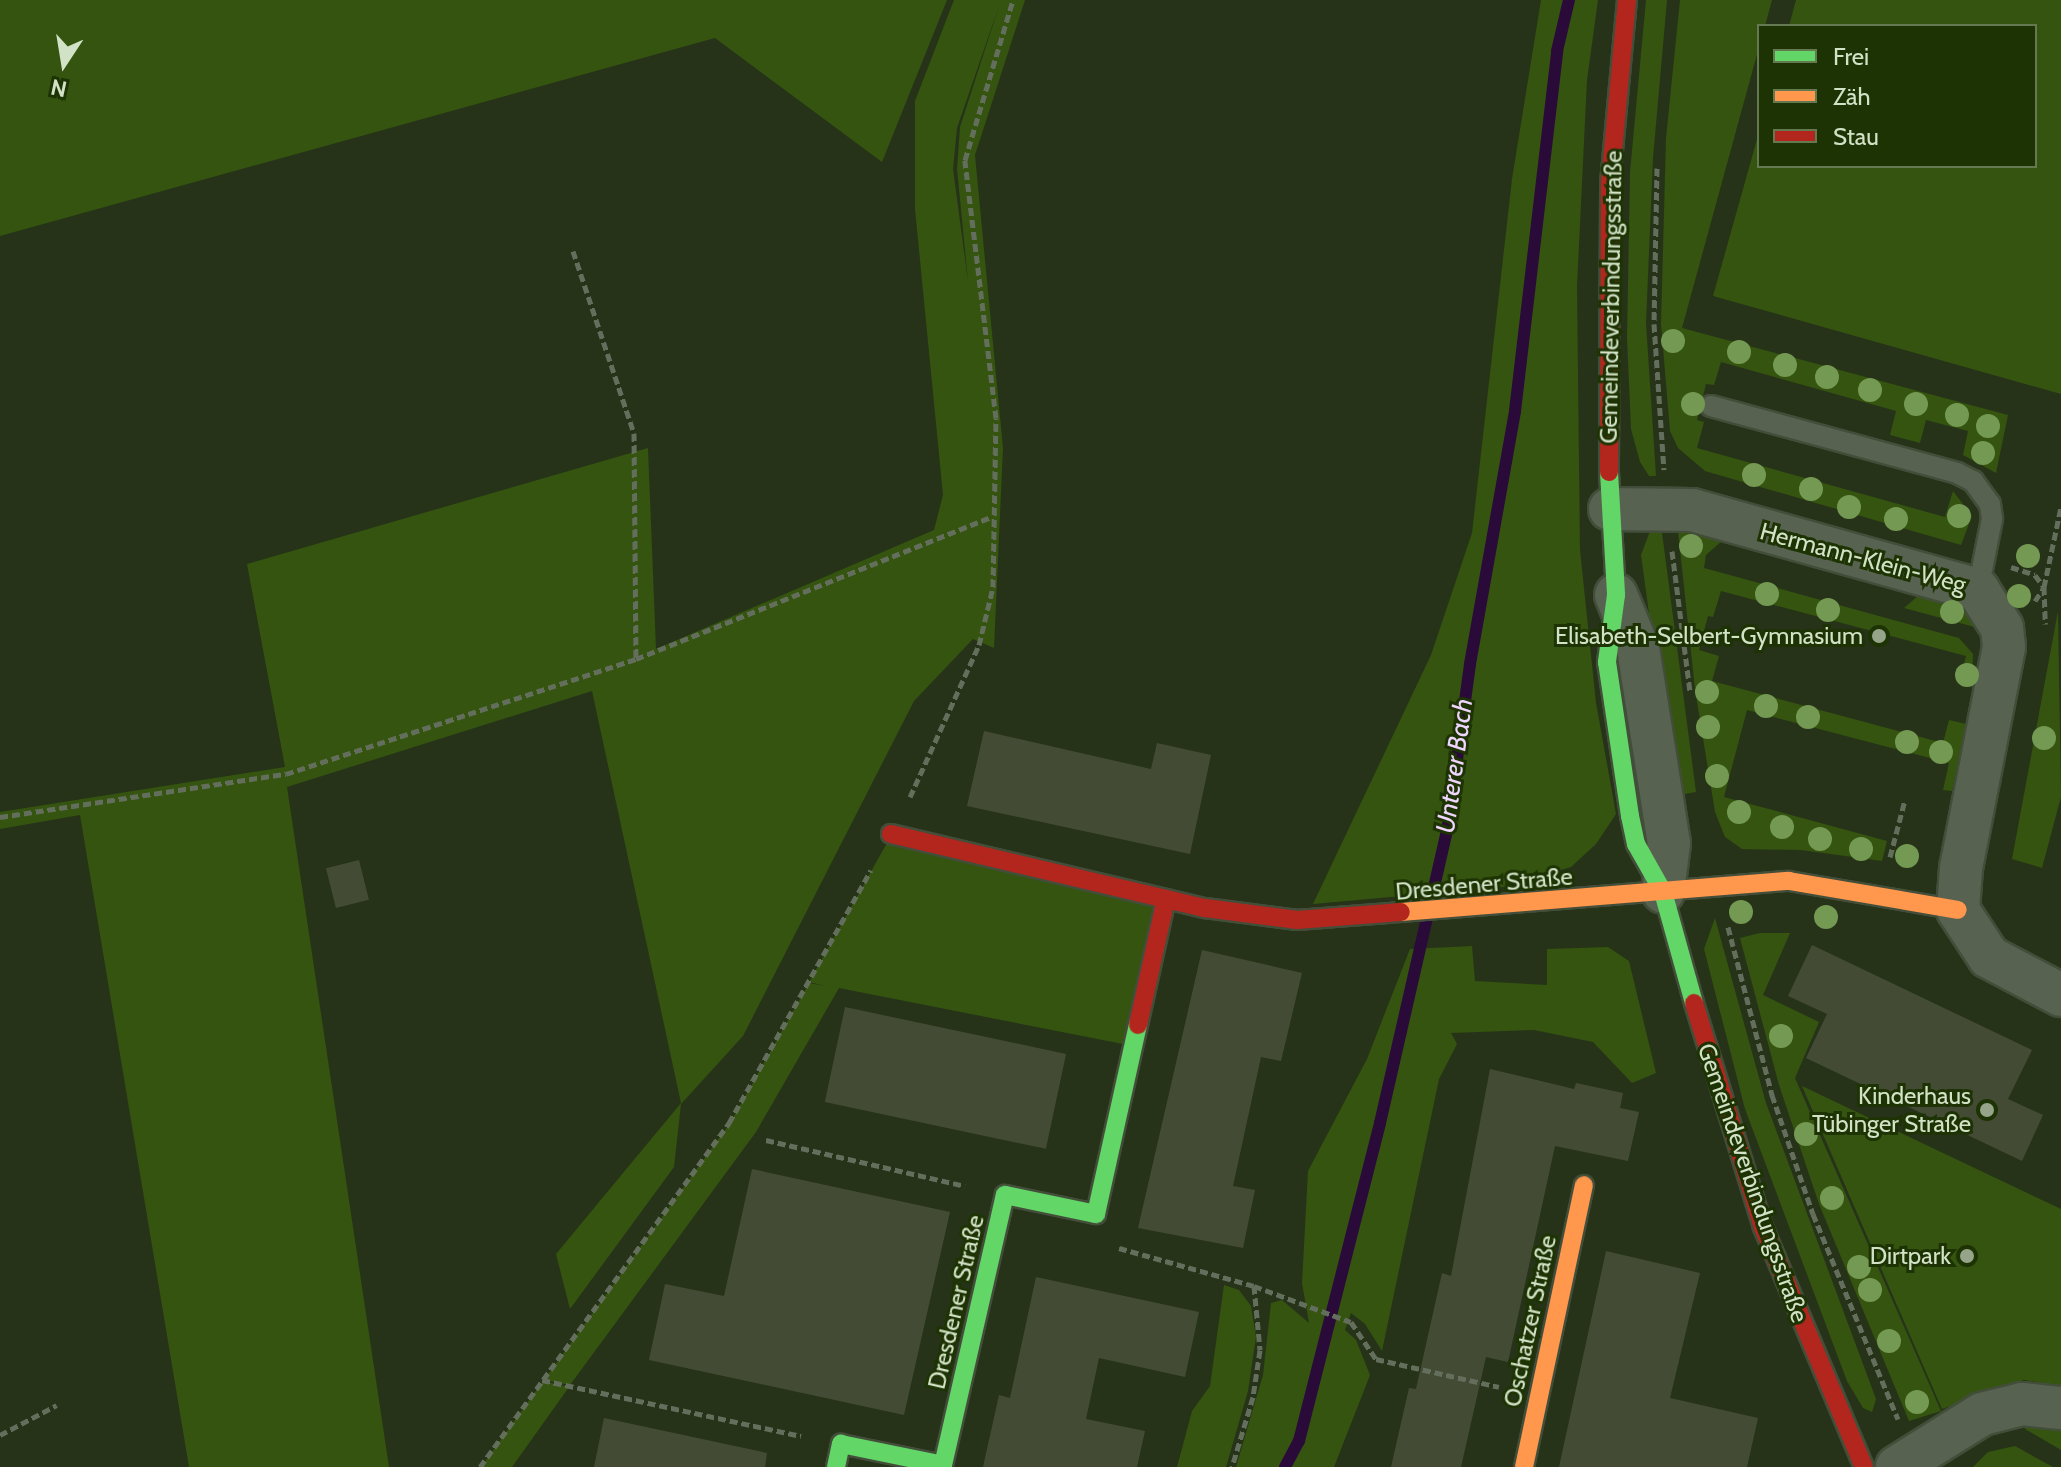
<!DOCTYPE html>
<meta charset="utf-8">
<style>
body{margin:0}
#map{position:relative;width:2061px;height:1467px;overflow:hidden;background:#263319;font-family:Cabin,sans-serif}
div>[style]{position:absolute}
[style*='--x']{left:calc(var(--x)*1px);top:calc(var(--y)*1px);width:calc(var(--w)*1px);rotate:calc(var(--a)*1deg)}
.green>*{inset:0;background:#34540f}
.stream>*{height:12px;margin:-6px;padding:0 6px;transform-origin:6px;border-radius:6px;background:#2a0a38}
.building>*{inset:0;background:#444b35;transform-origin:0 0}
.path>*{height:5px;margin-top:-2.5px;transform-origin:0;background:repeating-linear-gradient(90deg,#646e5c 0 8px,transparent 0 12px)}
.roads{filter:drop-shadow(2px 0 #434e3a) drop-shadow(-2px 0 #434e3a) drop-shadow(0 2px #434e3a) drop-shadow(0 -2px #434e3a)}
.lane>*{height:20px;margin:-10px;padding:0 10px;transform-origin:10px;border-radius:10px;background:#586250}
.street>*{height:42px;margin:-21px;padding:0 21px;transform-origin:21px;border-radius:21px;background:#586250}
.fast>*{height:18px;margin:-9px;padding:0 9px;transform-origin:9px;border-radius:9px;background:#63d668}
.slow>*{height:18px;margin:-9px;padding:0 9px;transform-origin:9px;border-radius:9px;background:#ff974d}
.jam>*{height:18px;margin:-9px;padding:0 9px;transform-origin:9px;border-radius:9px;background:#b3261e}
.trees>*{width:24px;height:24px;margin:-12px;border-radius:50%;background:#749952}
.dots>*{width:22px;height:22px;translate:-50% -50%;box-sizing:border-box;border:4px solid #1d3303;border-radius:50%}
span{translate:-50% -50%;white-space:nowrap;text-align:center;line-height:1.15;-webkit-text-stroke:6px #1d3303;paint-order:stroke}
.street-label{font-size:24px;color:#d2e2c7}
.poi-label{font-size:24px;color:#d2e2c7}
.right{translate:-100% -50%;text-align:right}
.water-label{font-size:26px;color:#efd6ff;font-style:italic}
.legend{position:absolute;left:1757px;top:24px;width:280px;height:144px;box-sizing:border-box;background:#1d3303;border:2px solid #657951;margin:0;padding:10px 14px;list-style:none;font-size:24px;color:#d2e2c7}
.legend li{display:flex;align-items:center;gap:16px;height:40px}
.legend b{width:40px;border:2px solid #657951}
.north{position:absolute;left:24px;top:24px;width:80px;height:80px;-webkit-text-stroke:6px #1d3303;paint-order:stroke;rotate:192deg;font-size:22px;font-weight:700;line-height:32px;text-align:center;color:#d2e2c7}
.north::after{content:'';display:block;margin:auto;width:28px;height:36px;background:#d2e2c7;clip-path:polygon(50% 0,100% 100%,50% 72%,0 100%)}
</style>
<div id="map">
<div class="green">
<i style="clip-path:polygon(0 0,947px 0,882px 162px,715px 38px,0 236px)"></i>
<i style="clip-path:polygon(evenodd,954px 0,1025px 0,975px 155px,1003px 448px,994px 648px,973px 639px,914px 701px,743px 1036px,681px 1104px,674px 1167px,570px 1309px,556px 1254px,681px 1103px,592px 691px,287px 787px,389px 1467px,189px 1467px,80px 815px,0 829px,0 812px,285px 767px,247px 564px,648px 448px,656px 649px,934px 530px,943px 495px,915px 209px,915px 101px,954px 0,999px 6px,960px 127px,957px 169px,968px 281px,953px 169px,957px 128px,999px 6px)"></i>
<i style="clip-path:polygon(1541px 0,1598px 0,1587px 80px,1577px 286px,1580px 550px,1596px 703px,1616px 814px,1596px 844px,1571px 867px,1503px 887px,1313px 904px,1431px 655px,1472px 533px,1512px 179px)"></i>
<i style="clip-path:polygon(1646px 0,1667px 0,1653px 158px,1646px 323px,1656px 476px,1649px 476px,1640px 462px,1631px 429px,1627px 338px,1630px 172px)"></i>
<i style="clip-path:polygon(1680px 0,1772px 0,1765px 26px,1759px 26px,1759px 47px,1682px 328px,2008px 415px,1996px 473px,1963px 455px,1968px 431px,1926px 420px,1920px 443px,1890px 435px,1896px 411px,1721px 362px,1714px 385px,1706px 384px,1697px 420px,1704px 422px,1697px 448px,1945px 517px,1953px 491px,1972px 516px,1961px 545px,1705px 471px,1678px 448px,1670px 431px,1661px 324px,1666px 138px)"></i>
<i style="clip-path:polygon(1796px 0,2061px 0,2061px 394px,1713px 296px,1759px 132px,1759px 166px,2035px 166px,2035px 26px,1789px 26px)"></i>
<i style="clip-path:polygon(1677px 522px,1730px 534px,1706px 555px,1704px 568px,1959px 638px,1973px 654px,1972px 684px,1960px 681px,1966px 656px,1721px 591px,1713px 617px,1708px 616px,1699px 650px,1719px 656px,1712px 681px,1943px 743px,1949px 720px,1966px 724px,1952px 791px,1943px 790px,1949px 763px,1747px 710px,1724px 797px,1887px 841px,1882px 861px,1801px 850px,1742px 849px,1725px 837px,1715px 812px,1695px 689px)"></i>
<i style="clip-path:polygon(1661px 525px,1696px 792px,1674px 796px,1641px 555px,1650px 531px)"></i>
<i style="clip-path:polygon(1926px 589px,1970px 613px,1982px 629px,1904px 608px)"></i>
<i style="clip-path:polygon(2058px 611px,2061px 797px,2042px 868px,2012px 859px)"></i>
<i style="clip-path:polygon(887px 843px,1154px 906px,1123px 1044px,839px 988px,756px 1132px,570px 1385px,544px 1380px,730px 1123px,809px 983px,826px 986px,809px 982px)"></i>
<i style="clip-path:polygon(1715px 918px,1766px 1103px,1876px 1399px,1872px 1412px,1863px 1408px,1847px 1381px,1745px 1109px,1704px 949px)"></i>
<i style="clip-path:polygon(1760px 933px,1790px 933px,1763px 995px,1819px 1022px,1795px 1078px,1941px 1411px,1909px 1421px,1819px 1204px,1779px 1085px,1740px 938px)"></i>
<i style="clip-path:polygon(1472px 946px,1475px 981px,1547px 985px,1547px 949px,1608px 947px,1629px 961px,1656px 1073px,1632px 1083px,1593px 1042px,1534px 1030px,1451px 1033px,1457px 1044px,1439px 1079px,1382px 1351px,1365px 1324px,1351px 1313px,1345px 1330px,1356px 1340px,1370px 1375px,1334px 1467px,1236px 1467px,1263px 1375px,1271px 1303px,1282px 1300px,1309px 1323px,1302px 1283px,1308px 1171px,1367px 1059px,1410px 949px)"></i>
<i style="clip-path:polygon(1802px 1086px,2061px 1209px,2061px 1386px,2024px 1380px,1942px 1409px)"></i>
<i style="clip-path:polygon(1224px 1285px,1239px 1290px,1251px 1306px,1256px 1337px,1248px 1391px,1226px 1467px,1177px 1467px,1192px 1411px,1210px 1386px)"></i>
<i style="clip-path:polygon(543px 1381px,569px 1387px,512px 1467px,481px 1467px)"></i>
<i style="clip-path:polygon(2026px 1421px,2061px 1425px,2061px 1450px,2025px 1429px)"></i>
<i style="clip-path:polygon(2015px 1446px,2053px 1467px,1973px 1467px,1988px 1452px)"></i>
</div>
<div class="stream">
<i style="--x:1285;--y:1467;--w:30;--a:-62"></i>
<i style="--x:1299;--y:1441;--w:328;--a:-75.7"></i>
<i style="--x:1380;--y:1123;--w:306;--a:-77.1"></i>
<i style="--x:1448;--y:825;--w:162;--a:-82.2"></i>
<i style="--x:1470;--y:664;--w:257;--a:-79.9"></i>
<i style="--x:1515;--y:411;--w:362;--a:-83.3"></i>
<i style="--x:1557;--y:51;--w:52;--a:-76.8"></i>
</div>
<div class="building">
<i style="clip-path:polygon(984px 731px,1151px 769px,1157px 743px,1211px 755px,1190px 854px,967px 806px)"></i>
<i style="left:359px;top:860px;width:41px;height:34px;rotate:76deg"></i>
<i style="clip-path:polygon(1812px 945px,2032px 1050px,2008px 1099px,2043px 1115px,2022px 1161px,1806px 1058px,1827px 1014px,1788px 996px)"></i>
<i style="clip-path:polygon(1202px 950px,1302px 973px,1281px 1061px,1261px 1057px,1233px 1186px,1255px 1190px,1243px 1248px,1138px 1228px)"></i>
<i style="left:845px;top:1007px;width:226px;height:97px;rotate:12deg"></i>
<i style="clip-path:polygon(1490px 1069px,1574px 1089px,1576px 1083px,1623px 1093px,1620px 1108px,1639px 1112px,1628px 1161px,1555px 1146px,1508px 1362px,1486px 1357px,1461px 1467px,1391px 1467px,1409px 1388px,1416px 1389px,1442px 1273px,1451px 1276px)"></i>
<i style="clip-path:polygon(752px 1169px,950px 1212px,904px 1415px,649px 1360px,665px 1284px,724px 1296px)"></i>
<i style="clip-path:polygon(1606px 1251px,1700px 1273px,1670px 1398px,1758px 1418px,1747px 1467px,1559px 1467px)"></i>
<i style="clip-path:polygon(1036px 1277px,1199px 1312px,1185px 1377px,1099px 1358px,1086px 1419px,1145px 1431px,1137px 1467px,983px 1467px,999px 1395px,1010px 1398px)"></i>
<i style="clip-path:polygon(604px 1418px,767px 1453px,765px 1467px,594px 1467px)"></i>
</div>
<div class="path">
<i style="--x:1657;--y:168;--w:156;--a:91.1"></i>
<i style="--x:1654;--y:324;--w:146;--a:86.1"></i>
<i style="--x:573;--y:251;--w:192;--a:71.5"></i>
<i style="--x:634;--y:433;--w:226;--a:89.5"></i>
<i style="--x:1672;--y:551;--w:142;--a:82.7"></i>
<i style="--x:2011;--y:567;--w:25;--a:18"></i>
<i style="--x:2035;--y:575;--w:15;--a:53"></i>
<i style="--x:2044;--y:587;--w:37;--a:88"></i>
<i style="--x:2035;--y:601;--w:17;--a:-57"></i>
<i style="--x:2044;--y:587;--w:82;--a:-78"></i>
<i style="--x:910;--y:797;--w:167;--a:-65.6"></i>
<i style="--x:979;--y:645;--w:60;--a:-76.4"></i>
<i style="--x:993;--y:587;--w:169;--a:-89"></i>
<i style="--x:996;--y:418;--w:260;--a:-96.9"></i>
<i style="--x:965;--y:160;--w:167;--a:-73.3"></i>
<i style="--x:0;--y:817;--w:289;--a:-8.6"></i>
<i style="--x:286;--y:774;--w:368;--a:-18.2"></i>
<i style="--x:636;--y:659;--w:382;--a:-21.8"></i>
<i style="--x:1890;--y:857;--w:59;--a:-75.3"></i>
<i style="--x:1728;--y:927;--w:174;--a:75.3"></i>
<i style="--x:1772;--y:1095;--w:126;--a:71"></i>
<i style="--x:1813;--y:1214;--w:222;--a:67.5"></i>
<i style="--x:766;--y:1140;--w:204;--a:13"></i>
<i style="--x:1119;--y:1248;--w:140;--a:15.7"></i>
<i style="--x:1254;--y:1286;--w:64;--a:84.6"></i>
<i style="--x:1260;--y:1350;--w:48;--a:98.5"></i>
<i style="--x:1253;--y:1397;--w:73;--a:106.7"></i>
<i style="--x:1254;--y:1286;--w:103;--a:20.4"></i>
<i style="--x:1351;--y:1322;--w:45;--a:56"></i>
<i style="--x:1376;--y:1359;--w:126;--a:12.8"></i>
<i style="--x:542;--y:1380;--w:265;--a:12.2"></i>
<i style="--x:0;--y:1435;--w:64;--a:-27.8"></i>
<i style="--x:480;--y:1467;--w:425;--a:-54.1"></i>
<i style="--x:729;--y:1123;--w:290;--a:-60.7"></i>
</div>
<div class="roads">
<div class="lane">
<i style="--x:1711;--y:406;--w:255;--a:15.2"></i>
<i style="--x:1957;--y:473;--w:18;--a:27"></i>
<i style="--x:1973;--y:481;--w:29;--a:54"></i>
<i style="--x:1990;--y:504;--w:15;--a:82"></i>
<i style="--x:1992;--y:519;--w:72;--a:101.2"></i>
</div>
<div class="street">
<i style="--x:1610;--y:509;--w:82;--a:0.7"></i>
<i style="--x:1692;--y:510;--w:297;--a:15.6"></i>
<i style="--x:1978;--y:590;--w:45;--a:57.7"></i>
<i style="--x:2002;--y:628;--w:19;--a:84"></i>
<i style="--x:2004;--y:647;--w:225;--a:101"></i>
<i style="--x:1961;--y:868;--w:42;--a:94.1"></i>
<i style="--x:1958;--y:910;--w:56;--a:56.6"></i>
<i style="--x:1989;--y:957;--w:81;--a:27.8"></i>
<i style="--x:1616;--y:595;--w:57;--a:67.5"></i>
<i style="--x:1638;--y:648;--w:197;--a:81"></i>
<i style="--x:1669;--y:843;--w:49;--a:97"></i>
<i style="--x:1897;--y:1467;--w:100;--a:-31.9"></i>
<i style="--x:1982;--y:1414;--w:41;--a:-14"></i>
<i style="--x:2022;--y:1404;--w:39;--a:6"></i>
</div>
<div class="fast">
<i style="--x:1609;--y:472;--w:123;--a:86.7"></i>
<i style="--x:1616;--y:595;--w:68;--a:97.7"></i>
<i style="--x:1607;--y:662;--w:156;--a:81.5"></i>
<i style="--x:1630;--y:816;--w:29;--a:78"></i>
<i style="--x:1636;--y:844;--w:55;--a:60.6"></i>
<i style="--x:1663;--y:892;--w:115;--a:74.4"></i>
<i style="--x:836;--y:1467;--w:24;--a:-78"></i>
<i style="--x:841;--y:1444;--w:104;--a:11.6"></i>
<i style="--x:943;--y:1465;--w:277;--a:-77.1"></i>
<i style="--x:1005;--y:1195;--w:93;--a:11.8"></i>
<i style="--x:1096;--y:1214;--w:194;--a:-77.5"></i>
</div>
<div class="slow">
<i style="--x:1401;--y:912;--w:389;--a:-4.6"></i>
<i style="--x:1789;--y:881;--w:171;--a:9.7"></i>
<i style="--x:1524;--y:1467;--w:288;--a:-78"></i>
</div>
<div class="jam">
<i style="--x:1609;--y:472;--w:289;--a:-89.8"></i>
<i style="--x:1610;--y:183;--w:184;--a:-84.7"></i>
<i style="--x:891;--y:834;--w:323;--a:13.3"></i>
<i style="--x:1205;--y:908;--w:93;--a:7.4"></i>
<i style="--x:1297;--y:920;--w:104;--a:-4.4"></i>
<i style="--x:1694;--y:1003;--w:234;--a:72.9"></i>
<i style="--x:1763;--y:1227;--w:260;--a:67.2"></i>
<i style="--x:1138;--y:1025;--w:129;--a:-77.5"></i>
</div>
</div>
<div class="trees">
<i style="left:1673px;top:341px"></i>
<i style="left:1739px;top:352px"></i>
<i style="left:1785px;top:365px"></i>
<i style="left:1827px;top:377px"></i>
<i style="left:1870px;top:390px"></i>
<i style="left:1693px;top:404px"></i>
<i style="left:1916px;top:404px"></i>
<i style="left:1957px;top:415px"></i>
<i style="left:1988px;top:426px"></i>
<i style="left:1983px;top:453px"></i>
<i style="left:1754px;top:475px"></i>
<i style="left:1811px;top:489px"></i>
<i style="left:1849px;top:507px"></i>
<i style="left:1959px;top:516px"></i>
<i style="left:1896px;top:519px"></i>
<i style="left:1691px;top:546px"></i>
<i style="left:2028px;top:556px"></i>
<i style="left:1767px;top:594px"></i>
<i style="left:2019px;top:596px"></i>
<i style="left:1828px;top:610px"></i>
<i style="left:1952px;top:612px"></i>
<i style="left:1967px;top:675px"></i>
<i style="left:1707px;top:692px"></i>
<i style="left:1766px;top:706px"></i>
<i style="left:1808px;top:717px"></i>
<i style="left:1708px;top:727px"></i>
<i style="left:2044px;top:738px"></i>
<i style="left:1907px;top:742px"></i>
<i style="left:1941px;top:752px"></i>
<i style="left:1717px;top:776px"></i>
<i style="left:1739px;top:812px"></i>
<i style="left:1782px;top:827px"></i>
<i style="left:1820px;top:839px"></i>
<i style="left:1861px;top:849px"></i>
<i style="left:1907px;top:856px"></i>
<i style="left:1741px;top:912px"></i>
<i style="left:1826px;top:917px"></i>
<i style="left:1781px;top:1036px"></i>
<i style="left:1806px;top:1134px"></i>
<i style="left:1832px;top:1198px"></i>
<i style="left:1859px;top:1267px"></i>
<i style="left:1870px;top:1290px"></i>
<i style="left:1889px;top:1341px"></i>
<i style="left:1917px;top:1402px"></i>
</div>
<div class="dots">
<i style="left:1879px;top:636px;background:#96a58a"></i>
<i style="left:1987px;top:1110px;background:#96a58a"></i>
<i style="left:1967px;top:1256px;background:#96a58a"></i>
</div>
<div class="street-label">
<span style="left:1611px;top:297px;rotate:-89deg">Gemeindeverbindungsstraße</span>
<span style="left:1863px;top:558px;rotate:15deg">Hermann-Klein-Weg</span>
<span style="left:1484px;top:884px;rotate:-5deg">Dresdener Straße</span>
<span style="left:1753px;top:1183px;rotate:71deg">Gemeindeverbindungsstraße</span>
<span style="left:956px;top:1302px;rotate:-77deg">Dresdener Straße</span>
<span style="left:1530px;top:1321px;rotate:-78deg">Oschatzer Straße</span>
</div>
<div class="poi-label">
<span class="right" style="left:1863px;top:636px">Elisabeth-Selbert-Gymnasium</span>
<span class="right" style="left:1971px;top:1110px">Kinderhaus<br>Tübinger Straße</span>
<span class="right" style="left:1951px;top:1256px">Dirtpark</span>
</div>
<div class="water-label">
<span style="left:1455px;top:766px;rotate:-82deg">Unterer Bach</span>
</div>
<ul class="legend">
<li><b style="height:10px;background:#63d668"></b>Frei</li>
<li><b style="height:10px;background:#ff974d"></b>Zäh</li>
<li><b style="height:10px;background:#b3261e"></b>Stau</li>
</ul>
<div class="north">N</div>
</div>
